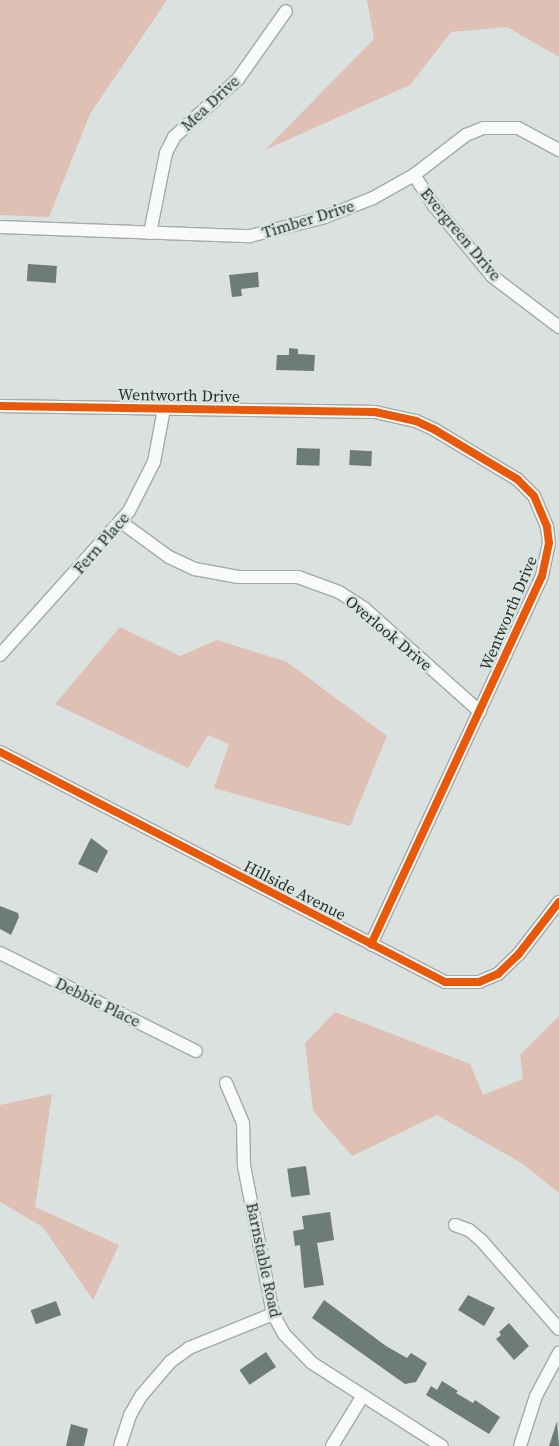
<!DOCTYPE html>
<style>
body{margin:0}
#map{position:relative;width:559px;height:1446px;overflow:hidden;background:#dae1df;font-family:"Source Serif 4",serif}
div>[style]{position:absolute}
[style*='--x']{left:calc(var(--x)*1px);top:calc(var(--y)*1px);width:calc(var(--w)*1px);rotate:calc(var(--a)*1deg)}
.green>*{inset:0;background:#dec0b5}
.building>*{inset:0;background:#6e7c79;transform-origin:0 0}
.roads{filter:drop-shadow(1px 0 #a4a9a8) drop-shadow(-1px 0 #a4a9a8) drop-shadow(0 1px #a4a9a8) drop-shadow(0 -1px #a4a9a8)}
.minor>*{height:12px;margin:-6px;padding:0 6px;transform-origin:6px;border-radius:6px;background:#f9fafa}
.cycleway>*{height:8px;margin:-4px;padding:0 4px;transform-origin:4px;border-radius:4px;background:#e8590c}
span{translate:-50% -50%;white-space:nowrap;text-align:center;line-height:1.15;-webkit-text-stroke:5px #d7e4e0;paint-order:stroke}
.street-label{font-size:16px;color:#2a2f2d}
</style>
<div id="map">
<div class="green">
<i style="clip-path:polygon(0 0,167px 0,90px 114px,49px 217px,0 215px)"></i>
<i style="clip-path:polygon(367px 0,559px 0,559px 57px,507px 27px,451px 32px,410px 85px,265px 150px,374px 39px)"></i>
<i style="clip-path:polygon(120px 627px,180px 656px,217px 640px,287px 662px,387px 736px,350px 826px,214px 788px,229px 744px,208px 735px,188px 768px,55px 704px)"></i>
<i style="clip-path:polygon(335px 1012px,470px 1064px,483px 1095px,523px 1079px,520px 1055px,559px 1016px,559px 1193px,523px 1164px,437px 1115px,352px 1156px,313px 1111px,305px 1043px)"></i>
<i style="clip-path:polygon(52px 1094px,35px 1207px,119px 1245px,93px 1300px,43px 1227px,0 1202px,0 1105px)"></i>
</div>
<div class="building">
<i style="left:28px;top:264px;width:29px;height:17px;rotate:4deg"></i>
<i style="clip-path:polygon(258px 272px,259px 287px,241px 289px,242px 296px,232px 297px,229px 275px)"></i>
<i style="clip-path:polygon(289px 348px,298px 349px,298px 354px,315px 355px,314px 371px,276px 370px,277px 355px,289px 355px)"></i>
<i style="left:297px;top:448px;width:23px;height:17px;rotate:2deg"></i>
<i style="left:350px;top:450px;width:22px;height:15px;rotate:3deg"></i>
<i style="clip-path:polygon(91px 838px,108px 851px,97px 873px,78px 864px)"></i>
<i style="clip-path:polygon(0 906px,18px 913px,19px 917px,11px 935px,0 929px)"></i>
<i style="left:306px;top:1166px;width:29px;height:19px;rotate:82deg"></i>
<i style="clip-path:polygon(330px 1212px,334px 1240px,317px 1243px,324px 1285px,304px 1288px,300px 1245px,295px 1246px,293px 1231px,304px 1229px,302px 1216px)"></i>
<i style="clip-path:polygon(468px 1295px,495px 1308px,484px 1326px,458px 1310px)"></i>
<i style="clip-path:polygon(324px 1300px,386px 1346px,407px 1358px,411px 1353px,427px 1363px,416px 1382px,405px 1384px,312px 1318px)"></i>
<i style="left:56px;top:1301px;width:15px;height:27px;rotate:70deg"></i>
<i style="clip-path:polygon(509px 1323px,529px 1346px,514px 1360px,496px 1339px,501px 1335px,499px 1332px)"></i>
<i style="left:266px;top:1352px;width:18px;height:32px;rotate:56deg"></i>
<i style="clip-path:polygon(442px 1381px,458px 1391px,456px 1393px,473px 1403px,475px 1400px,500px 1417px,489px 1434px,426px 1395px,431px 1386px,437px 1390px)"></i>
<i style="clip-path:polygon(557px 1421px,559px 1446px,549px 1446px)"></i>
<i style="clip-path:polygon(71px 1424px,88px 1429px,84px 1446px,66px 1446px)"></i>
</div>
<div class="roads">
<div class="minor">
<i style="--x:414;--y:175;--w:38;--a:57"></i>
<i style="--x:435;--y:207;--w:89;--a:50.4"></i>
<i style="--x:492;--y:276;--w:84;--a:37.3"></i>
<i style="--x:0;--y:227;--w:250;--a:2.1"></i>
<i style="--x:250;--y:236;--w:77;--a:-14.2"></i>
<i style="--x:325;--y:217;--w:52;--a:-21.6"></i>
<i style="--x:373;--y:198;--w:47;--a:-29.3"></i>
<i style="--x:414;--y:175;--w:66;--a:-37.6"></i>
<i style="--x:466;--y:135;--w:18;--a:-22"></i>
<i style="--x:483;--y:128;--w:35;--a:0"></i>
<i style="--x:518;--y:128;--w:47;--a:28.2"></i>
<i style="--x:150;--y:233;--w:82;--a:-78.7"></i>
<i style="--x:166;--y:153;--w:18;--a:-63"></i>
<i style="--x:174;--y:137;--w:86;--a:-42.2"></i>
<i style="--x:238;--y:79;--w:83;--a:-54.8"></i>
<i style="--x:0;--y:406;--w:375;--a:0.9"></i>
<i style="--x:375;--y:412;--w:42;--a:12.4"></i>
<i style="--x:416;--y:421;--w:21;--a:25"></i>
<i style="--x:435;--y:430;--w:96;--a:30.9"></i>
<i style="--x:517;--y:479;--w:24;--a:45"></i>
<i style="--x:534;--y:496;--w:34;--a:67"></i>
<i style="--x:547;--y:527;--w:16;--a:83"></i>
<i style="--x:549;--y:543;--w:34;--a:102"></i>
<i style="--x:542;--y:576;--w:406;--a:114.9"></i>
<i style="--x:121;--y:522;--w:59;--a:36.1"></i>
<i style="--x:169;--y:557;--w:29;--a:25"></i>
<i style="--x:195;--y:569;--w:44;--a:10.5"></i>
<i style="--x:238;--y:577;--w:60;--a:0"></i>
<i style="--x:298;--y:577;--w:44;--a:20.1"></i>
<i style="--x:339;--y:592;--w:31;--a:33"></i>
<i style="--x:365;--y:609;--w:154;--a:41.8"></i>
<i style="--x:0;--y:655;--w:193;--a:-48.1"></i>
<i style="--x:129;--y:511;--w:55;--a:-63"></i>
<i style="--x:154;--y:462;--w:54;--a:-79.3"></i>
<i style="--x:0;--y:752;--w:501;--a:27.33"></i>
<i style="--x:445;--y:982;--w:34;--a:0"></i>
<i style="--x:479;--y:982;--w:21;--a:-23"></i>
<i style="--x:498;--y:974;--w:28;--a:-44"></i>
<i style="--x:518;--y:955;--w:67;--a:-52.3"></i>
<i style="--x:0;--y:953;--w:219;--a:26.6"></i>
<i style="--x:226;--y:1083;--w:43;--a:67"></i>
<i style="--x:243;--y:1123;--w:43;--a:88.7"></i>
<i style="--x:244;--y:1166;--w:151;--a:78.9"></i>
<i style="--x:273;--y:1314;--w:23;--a:61"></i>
<i style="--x:284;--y:1334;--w:40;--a:46"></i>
<i style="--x:312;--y:1363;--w:154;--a:32.6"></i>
<i style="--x:455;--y:1225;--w:15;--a:20"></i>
<i style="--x:469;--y:1230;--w:16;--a:40"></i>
<i style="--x:481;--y:1240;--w:118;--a:48.8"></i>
<i style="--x:120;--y:1446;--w:33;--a:-72"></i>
<i style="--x:130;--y:1415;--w:22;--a:-60"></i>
<i style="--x:141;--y:1396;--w:45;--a:-49.5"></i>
<i style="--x:170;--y:1362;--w:24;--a:-36"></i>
<i style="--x:189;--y:1348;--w:91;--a:-22"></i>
<i style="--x:332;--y:1446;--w:57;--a:-58.5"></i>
<i style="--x:520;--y:1446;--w:52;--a:-72.3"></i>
<i style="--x:536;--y:1396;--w:49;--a:-61.9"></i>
</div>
</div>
<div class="cycleway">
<i style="--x:0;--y:406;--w:375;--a:0.9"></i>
<i style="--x:375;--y:412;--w:42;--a:12.4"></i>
<i style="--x:416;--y:421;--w:21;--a:25"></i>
<i style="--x:435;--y:430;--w:96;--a:30.9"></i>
<i style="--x:517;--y:479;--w:24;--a:45"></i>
<i style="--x:534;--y:496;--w:34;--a:67"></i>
<i style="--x:547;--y:527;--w:16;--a:83"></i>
<i style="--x:549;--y:543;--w:34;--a:102"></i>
<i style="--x:542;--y:576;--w:406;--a:114.9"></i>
<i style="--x:0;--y:752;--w:501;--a:27.33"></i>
<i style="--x:445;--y:982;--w:34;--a:0"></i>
<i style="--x:479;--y:982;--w:21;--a:-23"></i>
<i style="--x:498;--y:974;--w:28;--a:-44"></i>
<i style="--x:518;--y:955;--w:67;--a:-52.3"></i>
</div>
<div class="street-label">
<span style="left:210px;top:103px;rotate:-43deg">Mea Drive</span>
<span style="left:308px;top:219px;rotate:-17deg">Timber Drive</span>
<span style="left:461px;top:234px;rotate:50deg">Evergreen Drive</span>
<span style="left:179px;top:395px;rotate:1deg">Wentworth Drive</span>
<span style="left:101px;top:543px;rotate:-49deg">Fern Place</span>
<span style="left:508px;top:613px;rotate:-67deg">Wentworth Drive</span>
<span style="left:389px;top:633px;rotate:40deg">Overlook Drive</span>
<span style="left:295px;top:890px;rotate:27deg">Hillside Avenue</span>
<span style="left:98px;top:1002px;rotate:26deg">Debbie Place</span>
<span style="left:264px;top:1260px;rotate:78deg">Barnstable Road</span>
</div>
</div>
